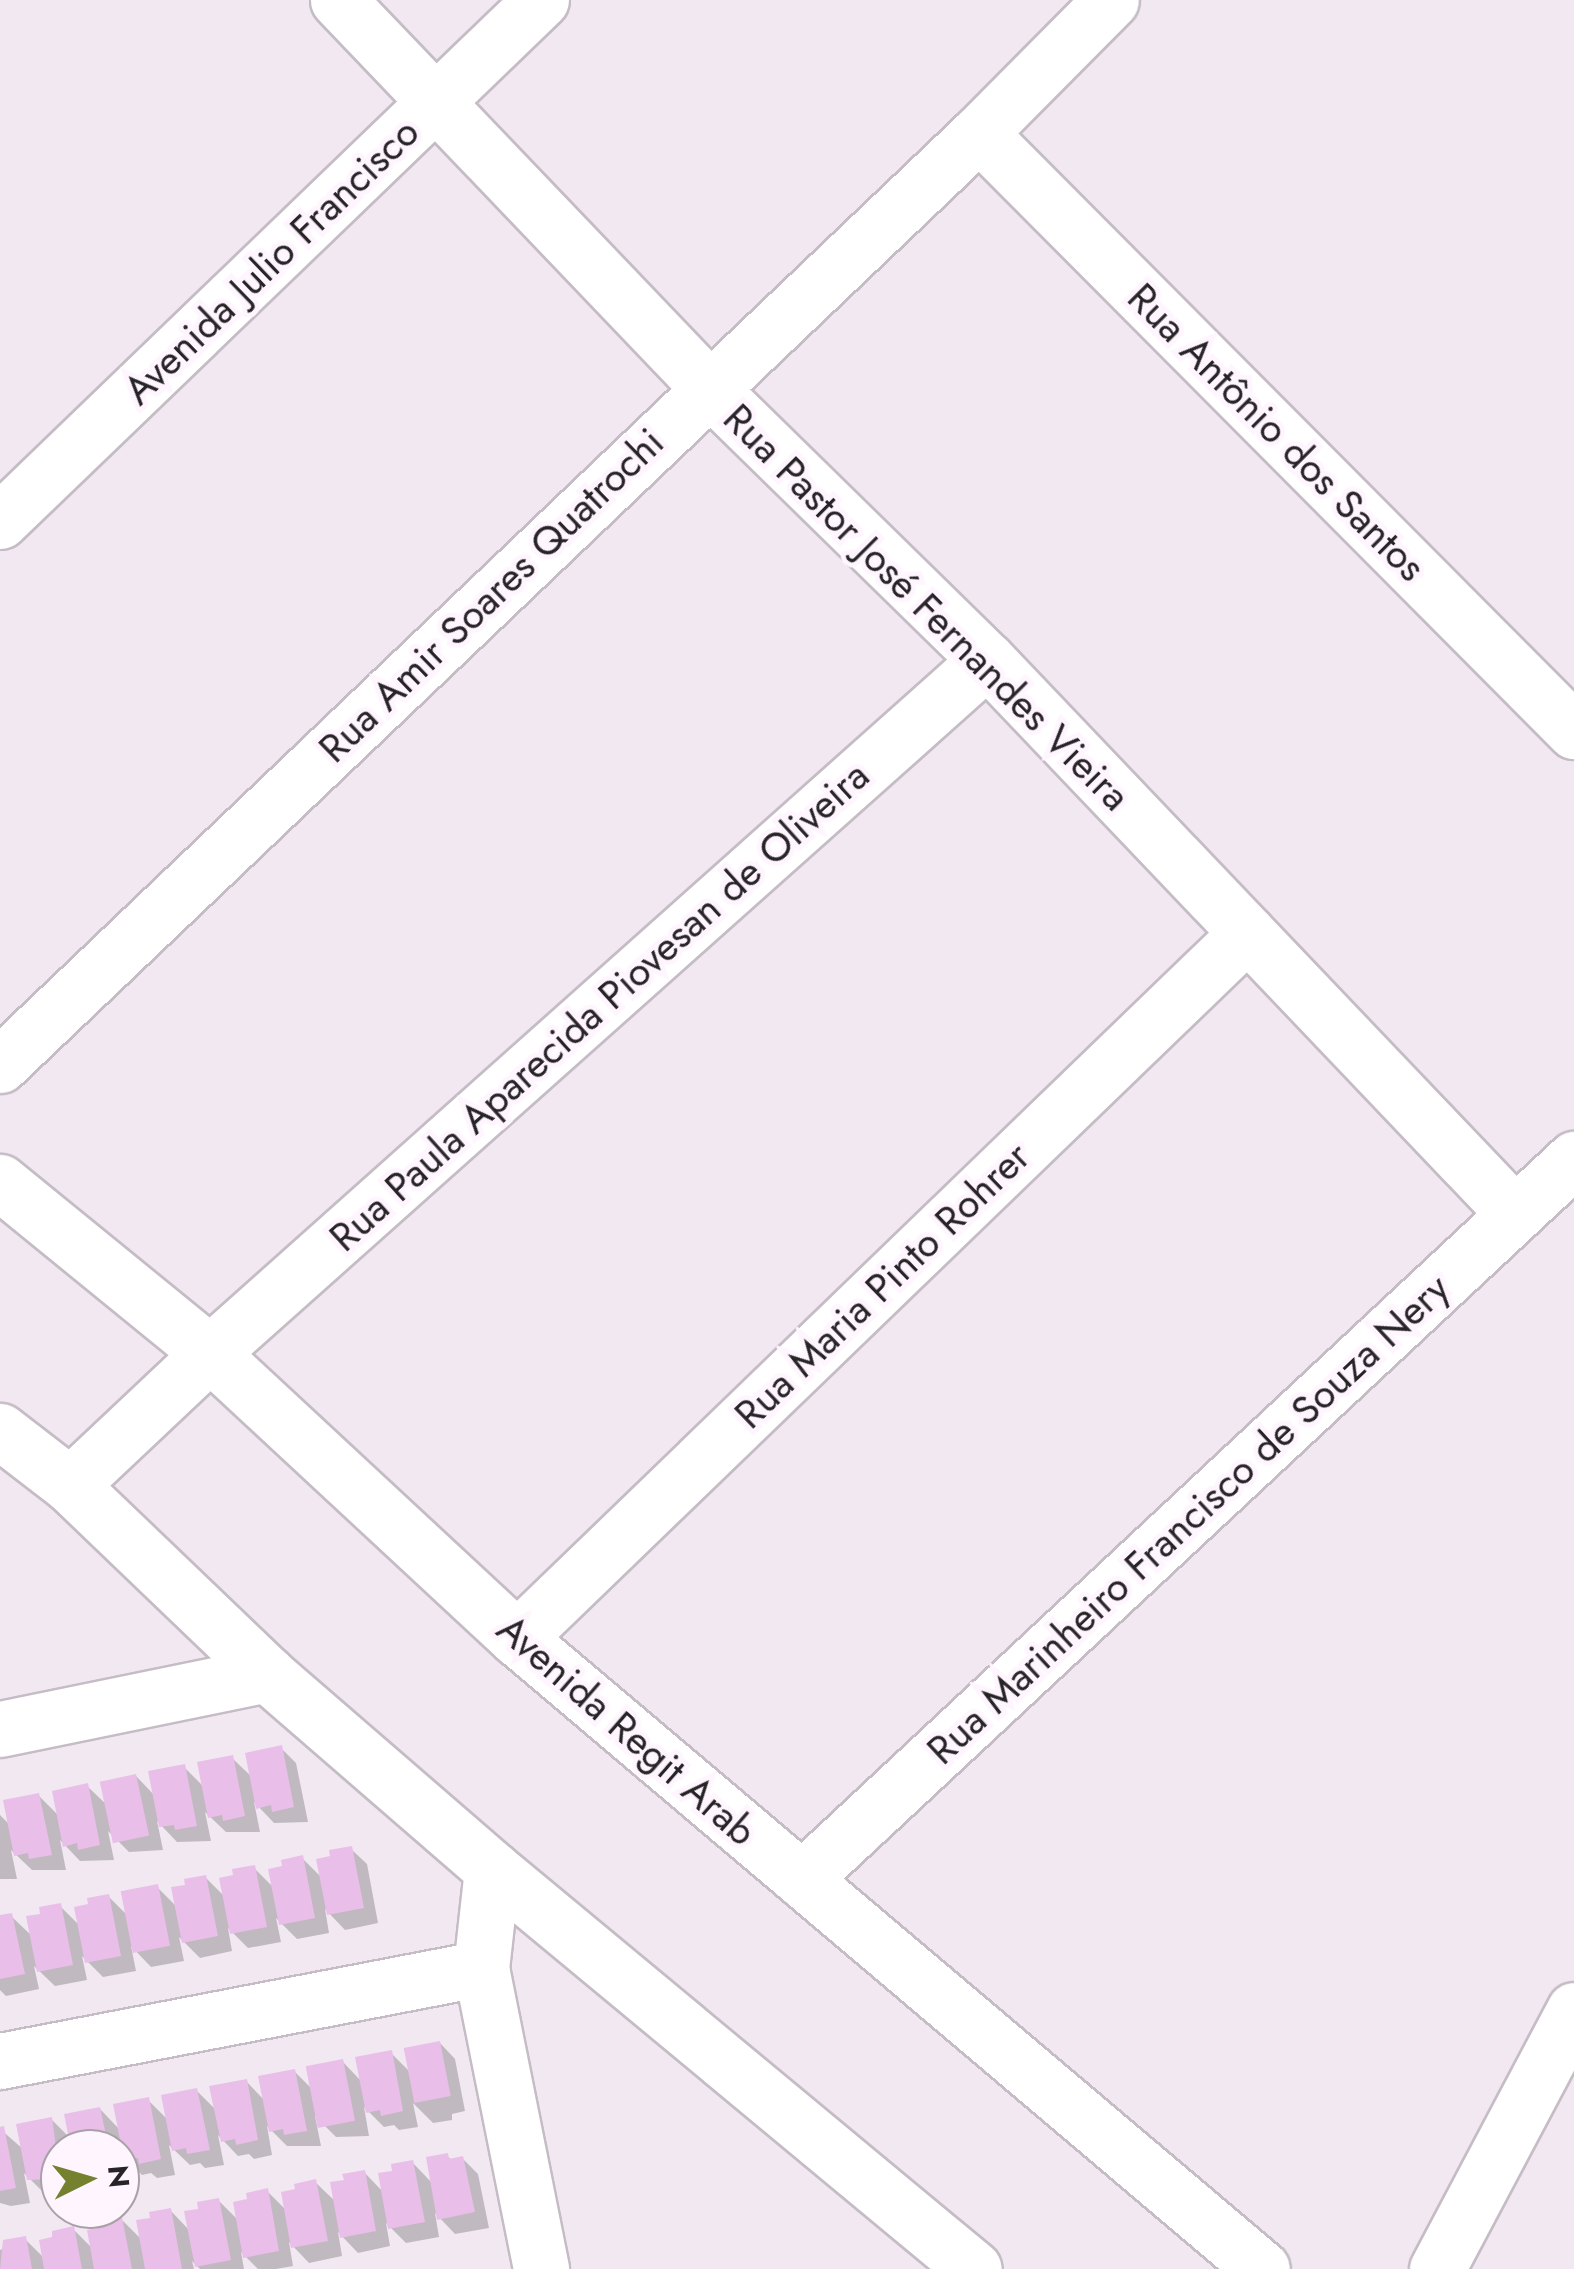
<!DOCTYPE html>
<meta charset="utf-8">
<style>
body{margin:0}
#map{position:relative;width:1574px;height:2269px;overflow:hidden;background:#f1e8f1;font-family:Jost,sans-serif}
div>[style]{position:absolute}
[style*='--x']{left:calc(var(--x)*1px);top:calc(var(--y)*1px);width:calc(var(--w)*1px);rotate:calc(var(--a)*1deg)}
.shadow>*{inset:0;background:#0003}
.building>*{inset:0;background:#e9bee9;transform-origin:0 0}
.roads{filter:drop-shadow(2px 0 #c5bcc5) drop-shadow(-2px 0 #c5bcc5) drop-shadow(0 2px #c5bcc5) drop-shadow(0 -2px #c5bcc5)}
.minor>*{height:55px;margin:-27.5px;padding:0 27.5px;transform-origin:27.5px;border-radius:27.5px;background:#fff}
span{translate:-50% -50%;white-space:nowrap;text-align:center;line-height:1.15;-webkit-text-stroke:10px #fff5fe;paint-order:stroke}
.street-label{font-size:40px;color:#272427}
.north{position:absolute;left:40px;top:2129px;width:100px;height:100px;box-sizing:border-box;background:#fff5fe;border:2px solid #a9a1a8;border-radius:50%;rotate:85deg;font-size:28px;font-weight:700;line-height:40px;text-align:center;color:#272427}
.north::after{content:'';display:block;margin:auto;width:35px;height:45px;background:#75812e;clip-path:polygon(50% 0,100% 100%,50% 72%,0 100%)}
</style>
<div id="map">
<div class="shadow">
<i style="clip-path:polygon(281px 1748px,296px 1763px,308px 1822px,274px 1823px,254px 1802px,260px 1832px,226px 1832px,205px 1812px,211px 1841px,177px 1842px,157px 1821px,163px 1850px,129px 1852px,108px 1831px,114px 1860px,80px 1861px,60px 1840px,66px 1870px,32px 1870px,11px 1850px,17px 1879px,0 1879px,0 1815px,11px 1826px,39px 1796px,59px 1816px,87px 1786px,108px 1806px,136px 1776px,156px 1797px,184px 1767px,205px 1788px,232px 1758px,253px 1778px)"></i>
<i style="clip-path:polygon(351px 1849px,367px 1864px,378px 1923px,345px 1930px,325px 1909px,329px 1933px,297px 1939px,276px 1918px,281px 1942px,248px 1948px,228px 1928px,232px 1951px,200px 1958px,179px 1937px,184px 1961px,151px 1967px,131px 1946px,136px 1971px,103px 1977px,82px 1956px,87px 1980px,55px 1986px,34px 1966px,39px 1989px,6px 1996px,0 1990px,0 1917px,11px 1916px,32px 1936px,43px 1916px,60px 1906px,80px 1926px,108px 1896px,129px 1917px,157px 1887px,177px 1907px,205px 1877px,226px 1898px,254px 1868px,274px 1888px,302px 1858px,323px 1879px)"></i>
<i style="clip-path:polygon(440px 2043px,455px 2059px,465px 2111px,452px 2114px,452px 2120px,433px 2123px,413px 2103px,418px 2127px,399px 2130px,394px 2125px,384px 2127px,364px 2107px,369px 2136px,336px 2137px,315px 2116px,321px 2146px,287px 2146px,267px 2126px,272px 2155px,254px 2159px,249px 2154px,238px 2156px,218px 2135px,224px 2165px,205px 2168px,200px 2163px,190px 2165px,169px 2145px,175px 2175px,157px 2178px,151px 2173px,142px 2175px,121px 2154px,127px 2184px,120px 2185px,120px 2149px,60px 2149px,60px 2197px,55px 2192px,45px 2194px,24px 2173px,30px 2203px,11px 2206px,0 2203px,0 2129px,23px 2149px,51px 2119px,72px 2140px,100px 2109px,120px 2130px,148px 2100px,169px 2121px,197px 2091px,217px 2111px,246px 2081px,265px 2101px,294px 2071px,314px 2091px,343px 2062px,362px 2082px,391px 2053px,411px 2073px)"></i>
<i style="clip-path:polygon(447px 2156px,453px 2161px,463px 2159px,478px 2174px,489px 2228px,455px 2234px,435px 2213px,439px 2237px,406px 2243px,386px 2223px,390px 2246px,358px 2253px,338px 2232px,342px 2256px,309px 2263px,289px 2242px,293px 2266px,276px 2269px,258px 2269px,241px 2252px,244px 2269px,200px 2269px,192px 2261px,194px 2269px,0 2269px,0 2250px,25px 2239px,45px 2259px,73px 2229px,93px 2249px,122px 2220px,142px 2240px,170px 2210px,190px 2231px,201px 2211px,218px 2200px,239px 2221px,267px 2191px,287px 2211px,315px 2182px,336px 2202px,347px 2182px,364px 2172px,384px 2193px,395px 2173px,412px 2162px,433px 2184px)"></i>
</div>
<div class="building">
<i style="clip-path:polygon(282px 1745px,294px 1807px,272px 1812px,271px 1805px,256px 1809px,245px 1753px)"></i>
<i style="clip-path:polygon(233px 1755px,245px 1816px,223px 1821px,222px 1815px,208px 1818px,197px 1762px)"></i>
<i style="clip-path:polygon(185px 1764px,197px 1826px,175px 1830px,174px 1825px,159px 1827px,148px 1771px)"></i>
<i style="left:136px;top:1774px;width:63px;height:37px;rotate:78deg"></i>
<i style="clip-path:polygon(88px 1783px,100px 1845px,78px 1850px,77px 1843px,63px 1847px,52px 1791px)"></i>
<i style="clip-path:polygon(39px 1793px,52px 1855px,29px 1859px,28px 1853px,14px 1856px,3px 1800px)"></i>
<i style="clip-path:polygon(352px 1846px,364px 1908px,327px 1915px,316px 1859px,330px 1856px,329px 1850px)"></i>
<i style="clip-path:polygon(303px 1855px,315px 1918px,279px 1925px,268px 1869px,282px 1866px,281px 1860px)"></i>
<i style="clip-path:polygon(255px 1865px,267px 1927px,230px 1934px,219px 1878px,233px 1875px,232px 1869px)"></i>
<i style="clip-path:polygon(206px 1875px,218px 1936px,182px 1943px,171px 1887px,185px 1885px,184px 1879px)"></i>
<i style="left:158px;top:1884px;width:63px;height:38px;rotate:79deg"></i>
<i style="clip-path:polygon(109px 1894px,121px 1956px,85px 1963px,74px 1907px,88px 1904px,87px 1898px)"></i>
<i style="clip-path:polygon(61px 1903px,73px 1965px,37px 1972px,26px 1916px,40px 1914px,39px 1907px)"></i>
<i style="clip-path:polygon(12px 1913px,25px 1974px,0 1979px,0 1915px)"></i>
<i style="left:440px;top:2041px;width:56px;height:37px;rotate:79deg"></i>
<i style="clip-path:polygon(392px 2050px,403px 2111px,381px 2116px,380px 2110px,366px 2113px,355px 2057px)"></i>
<i style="left:343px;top:2059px;width:63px;height:38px;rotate:79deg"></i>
<i style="clip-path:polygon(295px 2069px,307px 2131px,284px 2135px,283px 2129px,269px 2132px,258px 2076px)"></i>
<i style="clip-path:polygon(247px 2079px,258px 2140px,236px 2145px,235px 2139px,221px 2142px,209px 2086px)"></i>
<i style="clip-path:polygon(197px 2088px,210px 2150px,187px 2154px,186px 2148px,172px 2151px,161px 2095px)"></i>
<i style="clip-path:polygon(149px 2097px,161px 2159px,139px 2164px,138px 2158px,124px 2160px,113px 2104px)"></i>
<i style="clip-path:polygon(100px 2107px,109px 2149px,71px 2149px,64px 2114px)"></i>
<i style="clip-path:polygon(52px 2117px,60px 2179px,27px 2180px,16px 2124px)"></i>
<i style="clip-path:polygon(4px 2126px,16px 2188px,0 2191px,0 2127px)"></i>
<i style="clip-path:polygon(448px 2153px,449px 2159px,463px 2156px,475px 2212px,437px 2220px,426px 2157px)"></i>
<i style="clip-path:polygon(413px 2160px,425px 2222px,388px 2229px,378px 2173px,392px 2171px,391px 2164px)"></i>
<i style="clip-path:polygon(365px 2170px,376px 2231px,340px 2238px,330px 2182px,344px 2180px,342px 2174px)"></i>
<i style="clip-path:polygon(316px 2179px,328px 2241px,291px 2248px,281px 2192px,295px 2189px,294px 2184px)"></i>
<i style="clip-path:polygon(268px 2188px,279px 2251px,243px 2258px,233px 2202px,247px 2199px,246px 2193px)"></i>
<i style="clip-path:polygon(219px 2198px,231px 2260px,195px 2267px,184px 2211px,198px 2209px,197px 2202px)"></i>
<i style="clip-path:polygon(171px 2208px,182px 2269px,145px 2269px,136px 2220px,150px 2218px,149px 2212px)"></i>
<i style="clip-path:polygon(122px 2217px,132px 2269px,94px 2269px,87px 2230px,101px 2227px,100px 2222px)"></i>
<i style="clip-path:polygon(74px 2226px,82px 2269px,44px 2269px,39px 2240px,52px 2237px,52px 2231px)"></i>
<i style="clip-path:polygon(26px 2236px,32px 2269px,0 2269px,3px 2240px)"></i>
</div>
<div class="roads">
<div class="minor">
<i style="--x:338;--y:0;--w:535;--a:46.29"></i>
<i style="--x:708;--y:387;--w:390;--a:44.4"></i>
<i style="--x:987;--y:660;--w:765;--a:46.38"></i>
<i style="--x:979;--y:133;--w:844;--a:45.14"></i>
<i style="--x:0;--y:521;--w:751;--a:-43.92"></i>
<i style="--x:0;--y:1065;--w:1352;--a:-43.59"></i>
<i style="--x:979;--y:133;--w:187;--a:-45.2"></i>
<i style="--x:0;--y:1182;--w:271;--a:39.2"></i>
<i style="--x:210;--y:1353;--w:419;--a:42.9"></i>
<i style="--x:517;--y:1638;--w:976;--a:40.26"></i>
<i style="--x:0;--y:1431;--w:88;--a:37.6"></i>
<i style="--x:70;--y:1485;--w:273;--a:43.8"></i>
<i style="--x:267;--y:1674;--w:298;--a:40.9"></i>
<i style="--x:492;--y:1869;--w:626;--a:39.69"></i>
<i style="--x:70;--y:1485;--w:192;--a:-43.3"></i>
<i style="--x:210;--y:1353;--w:1041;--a:-41.73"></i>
<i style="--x:517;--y:1638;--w:1015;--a:-44"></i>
<i style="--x:0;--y:1729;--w:273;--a:-11.6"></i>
<i style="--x:492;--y:1869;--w:100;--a:96.3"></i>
<i style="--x:481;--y:1968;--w:307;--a:78.7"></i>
<i style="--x:802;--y:1879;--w:1056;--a:-43"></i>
<i style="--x:0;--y:2061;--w:490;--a:-10.9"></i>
<i style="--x:1437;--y:2269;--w:293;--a:-62.1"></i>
</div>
</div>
<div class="street-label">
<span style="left:271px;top:261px;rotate:-44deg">Avenida Julio Francisco</span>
<span style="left:1277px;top:432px;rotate:45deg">Rua Antônio dos Santos</span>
<span style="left:491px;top:595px;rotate:-44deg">Rua Amir Soares Quatrochi</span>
<span style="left:927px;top:607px;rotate:45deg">Rua Pastor José Fernandes Vieira</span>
<span style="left:599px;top:1006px;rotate:-42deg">Rua Paula Aparecida Piovesan de Oliveira</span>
<span style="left:882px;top:1285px;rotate:-44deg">Rua Maria Pinto Rohrer</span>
<span style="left:1188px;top:1519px;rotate:-43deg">Rua Marinheiro Francisco de Souza Nery</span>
<span style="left:627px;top:1730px;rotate:41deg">Avenida Regit Arab</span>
</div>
<div class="north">N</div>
</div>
